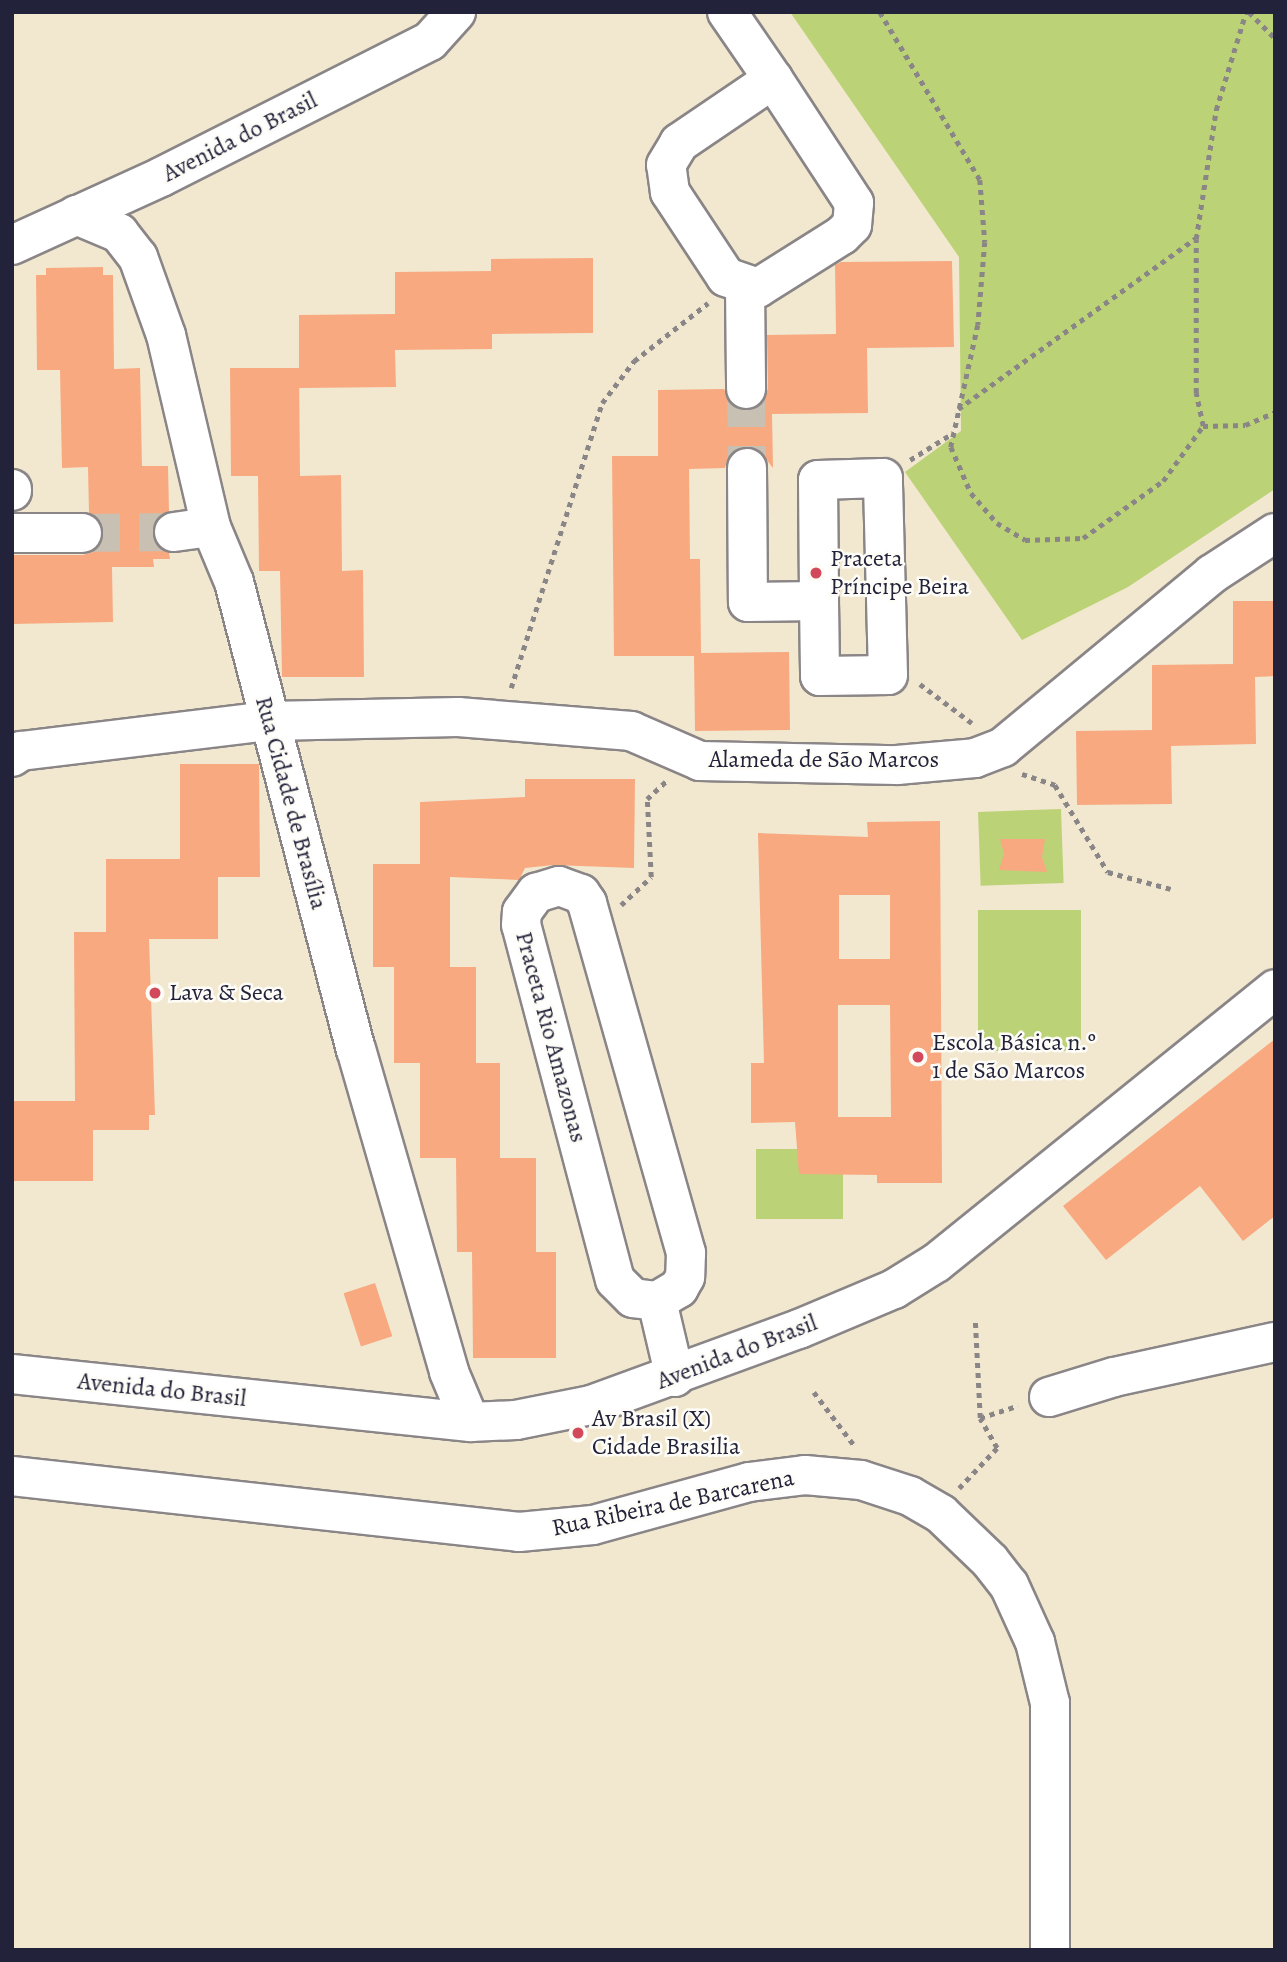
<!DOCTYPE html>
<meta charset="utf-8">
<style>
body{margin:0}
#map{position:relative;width:1287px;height:1962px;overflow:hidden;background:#f2e8d0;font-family:Alegreya,serif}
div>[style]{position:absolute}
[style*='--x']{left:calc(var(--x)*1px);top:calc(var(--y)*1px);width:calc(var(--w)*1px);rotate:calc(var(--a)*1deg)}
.green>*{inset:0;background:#bbd276;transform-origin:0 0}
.building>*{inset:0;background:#f8a980;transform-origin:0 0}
.minor-tunnel>*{height:38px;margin-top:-19px;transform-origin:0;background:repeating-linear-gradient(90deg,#c8c0b2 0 38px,transparent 0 57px)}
.path>*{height:4.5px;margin-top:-2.25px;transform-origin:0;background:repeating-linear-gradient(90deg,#8a8586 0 5px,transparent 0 10px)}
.roads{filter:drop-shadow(2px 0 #8a8586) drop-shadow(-2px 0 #8a8586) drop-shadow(0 2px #8a8586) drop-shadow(0 -2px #8a8586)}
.minor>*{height:38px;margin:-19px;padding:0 19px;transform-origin:19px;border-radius:19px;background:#fff}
.dots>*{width:19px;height:19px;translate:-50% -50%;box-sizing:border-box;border:4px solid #fdfcf7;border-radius:50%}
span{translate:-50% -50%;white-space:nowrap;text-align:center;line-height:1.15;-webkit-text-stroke:5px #fdfcf7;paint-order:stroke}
.street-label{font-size:24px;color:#22223b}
.poi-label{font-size:24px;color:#22223b}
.left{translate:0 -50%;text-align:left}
.frame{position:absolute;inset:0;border:14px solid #22223b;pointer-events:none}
</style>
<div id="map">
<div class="green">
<i style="clip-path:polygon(790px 12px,1275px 12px,1275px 489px,1128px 587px,1022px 640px,905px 472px,961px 431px,959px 257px)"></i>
<i style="left:1061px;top:809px;width:74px;height:83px;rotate:88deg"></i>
<i style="left:978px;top:910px;width:103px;height:141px"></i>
<i style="left:756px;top:1149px;width:87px;height:70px"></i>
</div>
<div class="building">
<i style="clip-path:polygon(593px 258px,593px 333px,492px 334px,492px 349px,395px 350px,396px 387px,299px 388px,299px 315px,395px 314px,395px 272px,491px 271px,491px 259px)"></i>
<i style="clip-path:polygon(952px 261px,954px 347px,867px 348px,868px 413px,772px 414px,773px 468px,758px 449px,746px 446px,728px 457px,725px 468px,689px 469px,690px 559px,700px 559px,701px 653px,789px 652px,790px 730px,695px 731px,694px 656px,614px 656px,612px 456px,658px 456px,658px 390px,724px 389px,736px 408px,758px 407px,768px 389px,767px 335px,836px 334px,835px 265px,841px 262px)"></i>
<i style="clip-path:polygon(103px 267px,103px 275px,113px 275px,114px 369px,140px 368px,142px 466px,168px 466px,169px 511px,154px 523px,152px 534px,157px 546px,169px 553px,170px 559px,153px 559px,154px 567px,112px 567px,113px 622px,12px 624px,12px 555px,83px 555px,93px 552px,104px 534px,101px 522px,89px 513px,88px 467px,62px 468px,60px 370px,37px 370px,36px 275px,46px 275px,46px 268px)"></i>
<i style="clip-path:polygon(230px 368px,299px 368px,300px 476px,341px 475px,342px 571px,363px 570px,364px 677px,282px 677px,280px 571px,259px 571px,258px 476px,231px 476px)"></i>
<i style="clip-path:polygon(1233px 601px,1275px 601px,1275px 676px,1255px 677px,1256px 744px,1171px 746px,1172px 804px,1077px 805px,1076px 731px,1152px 730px,1152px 665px,1233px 664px)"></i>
<i style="clip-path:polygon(180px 764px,259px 764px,260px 877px,218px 877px,218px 939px,149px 939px,155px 1115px,149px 1115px,149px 1130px,93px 1130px,93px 1181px,12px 1181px,12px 1101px,75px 1101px,74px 932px,106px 932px,106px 859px,180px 859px)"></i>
<i style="clip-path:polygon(525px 779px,635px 779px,634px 868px,553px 865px,525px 868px,519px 880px,450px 877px,450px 967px,476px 967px,476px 1063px,500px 1063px,500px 1158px,536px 1158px,536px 1252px,556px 1252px,556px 1358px,473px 1358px,472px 1252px,457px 1252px,456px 1158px,420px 1158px,420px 1063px,394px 1063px,394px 967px,373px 967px,373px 864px,420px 864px,420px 802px,525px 797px)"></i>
<i style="clip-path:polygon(evenodd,940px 821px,942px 1183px,877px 1183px,877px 1175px,799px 1174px,795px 1122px,751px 1123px,751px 1063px,764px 1063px,758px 833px,868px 837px,867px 822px,940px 821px,839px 895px,890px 895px,890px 959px,839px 959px,839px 895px,940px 821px,838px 1005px,890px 1005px,891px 1117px,838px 1117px,838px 1005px)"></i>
<i style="clip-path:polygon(1000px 839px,1045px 839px,1042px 857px,1047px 872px,999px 870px,1004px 854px)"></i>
<i style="clip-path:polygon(1275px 1039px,1275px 1216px,1243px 1241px,1200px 1186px,1106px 1260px,1063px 1206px)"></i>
<i style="left:375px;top:1283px;width:56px;height:33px;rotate:72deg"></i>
</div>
<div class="minor-tunnel">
<i style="--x:746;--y:389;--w:79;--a:89.3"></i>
<i style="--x:82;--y:533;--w:92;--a:-0.6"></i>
</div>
<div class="path">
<i style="--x:880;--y:12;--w:196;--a:59.2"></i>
<i style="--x:980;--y:180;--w:62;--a:85.4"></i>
<i style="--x:985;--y:242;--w:83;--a:94.8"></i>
<i style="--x:978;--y:325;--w:125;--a:102.5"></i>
<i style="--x:951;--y:447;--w:50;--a:66.5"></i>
<i style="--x:971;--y:493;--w:40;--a:49"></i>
<i style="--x:997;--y:523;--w:33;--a:31"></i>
<i style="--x:1025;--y:540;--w:58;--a:-2"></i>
<i style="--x:1083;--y:538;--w:98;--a:-35.5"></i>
<i style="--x:1163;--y:481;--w:68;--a:-54"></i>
<i style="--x:1203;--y:426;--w:42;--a:-1.4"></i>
<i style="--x:1245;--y:425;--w:33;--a:-23"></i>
<i style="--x:1249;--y:12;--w:37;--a:45"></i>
<i style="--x:958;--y:409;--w:292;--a:-35.7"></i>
<i style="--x:1203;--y:426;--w:34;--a:-102"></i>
<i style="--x:1196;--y:393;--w:154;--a:-90"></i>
<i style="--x:1196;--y:239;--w:131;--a:-81.2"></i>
<i style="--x:1216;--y:110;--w:102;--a:-73"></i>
<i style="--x:910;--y:460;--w:51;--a:-32.1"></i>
<i style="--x:920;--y:684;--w:65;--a:36.9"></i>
<i style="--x:511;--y:688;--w:299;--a:-72.3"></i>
<i style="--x:602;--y:403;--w:53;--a:-52.7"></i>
<i style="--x:634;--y:361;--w:94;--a:-38.1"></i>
<i style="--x:1022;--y:774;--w:35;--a:18"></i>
<i style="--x:1055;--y:785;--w:102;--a:58.7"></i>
<i style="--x:1108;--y:872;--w:65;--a:15.1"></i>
<i style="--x:621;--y:905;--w:41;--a:-43"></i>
<i style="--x:651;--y:877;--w:78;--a:-92.9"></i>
<i style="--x:647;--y:799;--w:26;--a:-43"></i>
<i style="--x:814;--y:1392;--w:66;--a:53"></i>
<i style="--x:980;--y:1418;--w:40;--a:-18"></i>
<i style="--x:959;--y:1488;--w:55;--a:-46.5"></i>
<i style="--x:997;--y:1448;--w:34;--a:-120"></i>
<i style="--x:980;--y:1418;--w:98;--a:-92.9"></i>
</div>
<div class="roads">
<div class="minor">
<i style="--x:727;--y:12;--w:81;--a:55.5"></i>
<i style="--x:773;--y:79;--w:148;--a:56.8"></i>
<i style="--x:854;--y:203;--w:22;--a:95"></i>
<i style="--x:852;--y:225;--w:14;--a:135"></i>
<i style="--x:842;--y:235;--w:99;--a:147.8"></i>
<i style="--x:758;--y:288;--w:34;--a:-161"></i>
<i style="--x:726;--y:277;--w:102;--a:-123.4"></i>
<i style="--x:670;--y:192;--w:27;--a:-98"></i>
<i style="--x:666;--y:165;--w:26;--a:-59"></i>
<i style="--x:679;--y:143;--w:114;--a:-34.2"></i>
<i style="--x:76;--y:215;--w:47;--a:22.7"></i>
<i style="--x:119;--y:233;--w:31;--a:52"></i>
<i style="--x:138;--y:257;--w:83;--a:70.3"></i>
<i style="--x:166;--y:335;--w:197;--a:76.8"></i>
<i style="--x:211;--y:527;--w:60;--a:67.3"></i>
<i style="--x:234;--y:582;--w:483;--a:75.4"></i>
<i style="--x:356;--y:1049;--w:336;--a:73.9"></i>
<i style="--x:449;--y:1372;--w:54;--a:67.2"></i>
<i style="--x:12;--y:245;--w:164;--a:-24.5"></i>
<i style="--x:161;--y:177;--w:301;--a:-26.8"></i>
<i style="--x:430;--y:41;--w:39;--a:-48"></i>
<i style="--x:745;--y:286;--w:103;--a:89.4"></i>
<i style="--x:747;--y:468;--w:134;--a:89.6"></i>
<i style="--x:748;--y:602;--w:71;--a:-0.8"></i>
<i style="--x:819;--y:601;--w:75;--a:89.2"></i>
<i style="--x:820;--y:676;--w:68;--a:-0.8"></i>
<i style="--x:888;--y:675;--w:197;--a:-91.5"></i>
<i style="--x:883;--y:478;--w:65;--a:178.2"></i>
<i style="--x:818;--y:480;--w:121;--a:89.5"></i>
<i style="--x:12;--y:489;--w:2;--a:90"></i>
<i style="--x:174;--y:532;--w:37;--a:-8"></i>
<i style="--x:12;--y:533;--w:70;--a:0"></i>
<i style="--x:12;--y:757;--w:11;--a:-34"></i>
<i style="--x:21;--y:751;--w:250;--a:-6.9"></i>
<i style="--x:269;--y:721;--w:189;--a:-1.2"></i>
<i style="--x:458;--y:717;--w:174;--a:4.6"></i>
<i style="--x:631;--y:731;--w:75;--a:23.5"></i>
<i style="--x:700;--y:761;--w:197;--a:1.2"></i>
<i style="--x:897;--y:765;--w:78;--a:-5.1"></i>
<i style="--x:975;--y:758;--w:30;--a:-21"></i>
<i style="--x:1003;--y:747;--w:271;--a:-39.6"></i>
<i style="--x:1212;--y:574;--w:75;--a:-33.1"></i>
<i style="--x:559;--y:886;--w:23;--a:20"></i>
<i style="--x:581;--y:894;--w:11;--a:56"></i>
<i style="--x:587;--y:903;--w:364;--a:74.2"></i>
<i style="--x:686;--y:1253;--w:24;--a:92"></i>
<i style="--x:685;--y:1277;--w:13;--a:119"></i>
<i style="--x:679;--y:1288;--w:26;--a:149"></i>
<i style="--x:657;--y:1301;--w:24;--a:-173"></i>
<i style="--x:633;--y:1298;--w:25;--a:-135"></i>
<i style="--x:615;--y:1280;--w:367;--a:-104.8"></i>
<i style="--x:521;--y:925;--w:13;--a:-86"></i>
<i style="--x:522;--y:912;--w:24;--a:-54"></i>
<i style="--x:536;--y:893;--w:24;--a:-17"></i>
<i style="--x:657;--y:1301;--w:78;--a:76.7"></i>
<i style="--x:12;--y:1374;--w:461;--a:6"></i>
<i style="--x:470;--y:1422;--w:46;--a:-2.5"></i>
<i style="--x:516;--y:1420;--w:76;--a:-11.3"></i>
<i style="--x:591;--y:1405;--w:221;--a:-20.1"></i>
<i style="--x:799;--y:1329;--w:103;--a:-22.8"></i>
<i style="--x:894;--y:1289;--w:49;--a:-31.8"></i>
<i style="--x:936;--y:1263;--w:436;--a:-38.9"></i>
<i style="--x:1049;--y:1397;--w:68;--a:-17.1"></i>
<i style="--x:1114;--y:1377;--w:165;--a:-12.3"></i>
<i style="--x:12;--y:1476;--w:510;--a:6.3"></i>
<i style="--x:519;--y:1532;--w:74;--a:-5.4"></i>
<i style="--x:593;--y:1525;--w:162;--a:-15.4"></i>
<i style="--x:749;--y:1482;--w:56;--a:-7.1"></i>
<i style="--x:805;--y:1475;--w:56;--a:5.1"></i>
<i style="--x:861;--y:1480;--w:52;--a:18.1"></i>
<i style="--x:910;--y:1496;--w:36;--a:30"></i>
<i style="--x:941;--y:1514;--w:68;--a:43.8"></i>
<i style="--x:990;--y:1561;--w:31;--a:52"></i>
<i style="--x:1009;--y:1585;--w:63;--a:65.5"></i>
<i style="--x:1035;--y:1642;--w:63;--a:76.2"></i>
<i style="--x:1050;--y:1703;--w:247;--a:90"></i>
</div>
</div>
<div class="dots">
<i style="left:816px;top:573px;background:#d1495b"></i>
<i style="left:155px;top:993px;background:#d1495b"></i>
<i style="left:918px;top:1057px;background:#d1495b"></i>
<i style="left:578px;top:1433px;background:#d1495b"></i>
</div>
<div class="street-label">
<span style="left:240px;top:137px;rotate:-27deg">Avenida do Brasil</span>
<span style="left:824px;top:760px">Alameda de São Marcos</span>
<span style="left:291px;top:803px;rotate:75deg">Rua Cidade de Brasília</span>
<span style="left:551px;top:1037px;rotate:75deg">Praceta Rio Amazonas</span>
<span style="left:737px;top:1352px;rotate:-21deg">Avenida do Brasil</span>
<span style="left:162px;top:1390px;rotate:6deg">Avenida do Brasil</span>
<span style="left:673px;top:1503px;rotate:-12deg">Rua Ribeira de Barcarena</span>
</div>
<div class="poi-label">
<span class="left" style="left:830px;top:573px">Praceta<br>Príncipe Beira</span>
<span class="left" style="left:169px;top:993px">Lava &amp; Seca</span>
<span class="left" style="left:932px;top:1057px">Escola Básica n.º<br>1 de São Marcos</span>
<span class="left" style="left:592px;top:1433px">Av Brasil (X)<br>Cidade Brasilia</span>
</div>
<div class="frame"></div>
</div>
